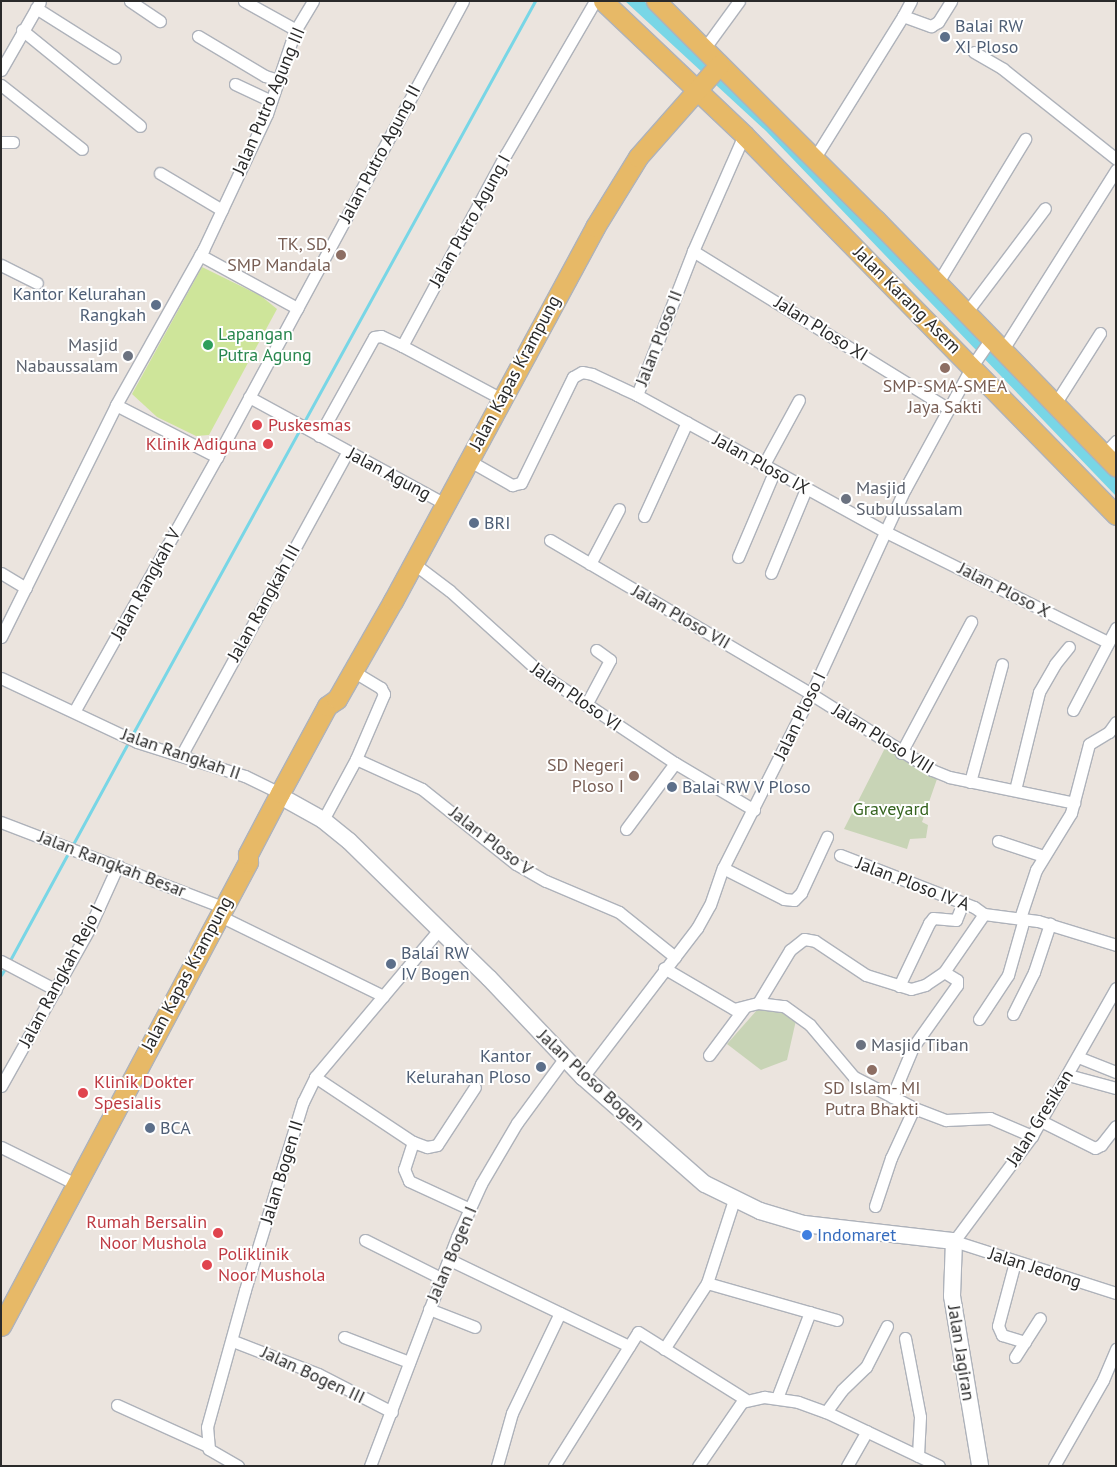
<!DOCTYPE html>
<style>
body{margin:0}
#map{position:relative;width:1117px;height:1467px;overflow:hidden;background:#ebe4de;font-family:"PT Sans",sans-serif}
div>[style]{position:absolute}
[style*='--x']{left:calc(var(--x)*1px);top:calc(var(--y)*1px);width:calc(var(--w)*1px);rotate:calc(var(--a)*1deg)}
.cemetery>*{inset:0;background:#c8d4b6}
.pitch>*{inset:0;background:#cee59a}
.water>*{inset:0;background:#78d6e6}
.stream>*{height:3px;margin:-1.5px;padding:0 1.5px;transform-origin:1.5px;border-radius:1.5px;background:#78d6e6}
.roads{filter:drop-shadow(1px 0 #aeb2ba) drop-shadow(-1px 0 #aeb2ba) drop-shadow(0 1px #aeb2ba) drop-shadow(0 -1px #aeb2ba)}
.street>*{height:11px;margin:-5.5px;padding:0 5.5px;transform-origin:5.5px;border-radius:5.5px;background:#fff}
.secondary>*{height:16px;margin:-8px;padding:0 8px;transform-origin:8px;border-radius:8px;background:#fff}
.primary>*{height:19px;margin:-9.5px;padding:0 9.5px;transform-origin:9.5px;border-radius:9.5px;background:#e7b967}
.dots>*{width:14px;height:14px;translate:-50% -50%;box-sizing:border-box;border:2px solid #fff;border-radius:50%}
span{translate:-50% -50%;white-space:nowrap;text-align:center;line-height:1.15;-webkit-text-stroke:4px #fff;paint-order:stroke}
.service-label{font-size:18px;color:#4e5e75}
.left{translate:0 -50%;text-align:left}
.right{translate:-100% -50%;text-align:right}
.street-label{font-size:18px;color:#2a2a2a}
.education-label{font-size:18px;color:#785e54}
.leisure-label{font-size:18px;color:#27864d}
.worship-label{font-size:18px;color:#5b616d}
.health-label{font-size:18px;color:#be3a42}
.park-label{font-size:18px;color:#35631f}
.shop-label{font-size:18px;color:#366cbe}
.frame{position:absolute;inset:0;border:2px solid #2a2a2a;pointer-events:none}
</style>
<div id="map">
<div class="cemetery">
<i style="clip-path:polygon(885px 748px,937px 779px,922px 822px,928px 825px,926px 838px,910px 839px,907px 849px,844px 829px)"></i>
<i style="clip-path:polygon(768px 1006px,797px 1016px,787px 1060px,761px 1070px,727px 1044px,757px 1010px)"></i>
</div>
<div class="pitch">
<i style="clip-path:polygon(202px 267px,261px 296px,277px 309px,209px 435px,196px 436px,157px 417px,132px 394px)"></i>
</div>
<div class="water">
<i style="clip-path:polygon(625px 1px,644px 1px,772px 126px,1116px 477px,1116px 496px,766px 131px)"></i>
</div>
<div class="stream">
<i style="--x:132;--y:735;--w:837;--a:-61.23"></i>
<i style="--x:9;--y:962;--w:251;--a:-61.5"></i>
<i style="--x:1;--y:975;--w:9;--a:-58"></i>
</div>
<div class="roads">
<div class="street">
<i style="--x:130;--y:1;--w:36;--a:34"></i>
<i style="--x:244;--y:1;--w:60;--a:29.1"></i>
<i style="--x:36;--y:8;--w:93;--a:32.3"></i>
<i style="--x:903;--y:16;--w:17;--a:-62"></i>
<i style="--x:22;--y:30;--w:152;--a:39.1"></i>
<i style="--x:198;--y:36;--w:78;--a:30.8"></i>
<i style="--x:265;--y:76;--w:14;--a:17"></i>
<i style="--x:704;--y:49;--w:59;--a:-53.9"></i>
<i style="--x:974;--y:52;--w:34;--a:30"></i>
<i style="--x:1003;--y:69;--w:144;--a:38.5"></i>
<i style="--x:1;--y:70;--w:78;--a:-60.2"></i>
<i style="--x:235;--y:84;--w:40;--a:25"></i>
<i style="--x:1;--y:85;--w:103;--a:38.3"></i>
<i style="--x:1;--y:142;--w:12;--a:0"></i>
<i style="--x:814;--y:159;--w:168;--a:-58.1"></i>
<i style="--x:903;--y:16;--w:30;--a:20"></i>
<i style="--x:931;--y:26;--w:8;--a:-30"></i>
<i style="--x:938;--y:22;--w:25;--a:-58"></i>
<i style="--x:160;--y:173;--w:72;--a:30.8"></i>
<i style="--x:693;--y:251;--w:301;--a:31.7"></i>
<i style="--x:200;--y:255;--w:111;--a:28.7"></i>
<i style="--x:1;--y:265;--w:40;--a:26.6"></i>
<i style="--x:937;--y:284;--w:170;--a:-58.7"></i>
<i style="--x:966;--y:313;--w:131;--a:-53"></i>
<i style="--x:1002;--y:351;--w:214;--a:-57.8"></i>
<i style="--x:637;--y:395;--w:155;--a:-68.7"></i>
<i style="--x:693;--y:251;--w:127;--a:-66.3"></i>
<i style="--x:249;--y:397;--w:223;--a:28.6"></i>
<i style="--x:500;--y:398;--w:111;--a:-152"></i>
<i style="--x:402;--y:346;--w:218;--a:-61.6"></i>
<i style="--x:506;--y:154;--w:177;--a:-59.8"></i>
<i style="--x:1055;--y:404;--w:84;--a:-57.6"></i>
<i style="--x:116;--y:405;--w:114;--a:27.2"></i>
<i style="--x:319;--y:436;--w:113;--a:-60.9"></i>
<i style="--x:374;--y:337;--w:7;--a:-8"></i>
<i style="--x:381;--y:336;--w:23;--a:25"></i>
<i style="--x:1104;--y:454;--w:18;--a:-47"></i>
<i style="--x:468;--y:460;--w:51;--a:29.6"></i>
<i style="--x:512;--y:485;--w:9;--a:-13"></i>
<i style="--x:521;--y:483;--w:118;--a:-63.9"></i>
<i style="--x:573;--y:377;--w:10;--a:-29"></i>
<i style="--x:582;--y:372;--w:10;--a:11"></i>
<i style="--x:592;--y:374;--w:50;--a:25"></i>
<i style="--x:637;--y:395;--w:284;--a:28.8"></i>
<i style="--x:886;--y:532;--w:248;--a:26.4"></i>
<i style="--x:763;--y:466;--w:75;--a:-61.4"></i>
<i style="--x:644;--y:516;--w:103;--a:-65.4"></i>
<i style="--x:550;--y:540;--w:303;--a:30.5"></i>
<i style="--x:811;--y:694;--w:143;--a:32.1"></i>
<i style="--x:932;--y:770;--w:18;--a:22"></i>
<i style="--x:949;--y:777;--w:128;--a:11.7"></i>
<i style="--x:738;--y:557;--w:92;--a:-67"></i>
<i style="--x:413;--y:563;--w:46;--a:37.1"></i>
<i style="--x:450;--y:591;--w:125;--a:42.1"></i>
<i style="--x:543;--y:675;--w:159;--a:33.7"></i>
<i style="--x:675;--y:763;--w:92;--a:30.7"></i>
<i style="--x:590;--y:564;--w:62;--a:-62.2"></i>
<i style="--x:1;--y:573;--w:29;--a:31"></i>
<i style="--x:771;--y:573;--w:91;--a:-67.4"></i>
<i style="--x:1;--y:637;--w:259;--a:-63.6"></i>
<i style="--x:116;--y:405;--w:178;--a:-60.7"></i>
<i style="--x:203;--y:250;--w:150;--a:-64.8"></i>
<i style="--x:267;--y:114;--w:88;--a:-71.4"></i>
<i style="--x:295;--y:31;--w:35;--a:-59"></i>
<i style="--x:1;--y:678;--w:150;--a:25.2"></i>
<i style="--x:137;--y:742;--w:113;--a:17.5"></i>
<i style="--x:245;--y:776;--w:39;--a:26"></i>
<i style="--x:586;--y:705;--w:51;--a:-61.9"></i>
<i style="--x:610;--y:660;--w:17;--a:-144"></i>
<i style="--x:75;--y:710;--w:290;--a:-60.7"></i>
<i style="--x:217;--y:457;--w:518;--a:-61.65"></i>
<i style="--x:1073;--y:710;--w:93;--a:-62.3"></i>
<i style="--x:901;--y:753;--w:149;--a:-61.9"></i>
<i style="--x:182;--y:754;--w:344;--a:-61.3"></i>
<i style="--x:356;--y:759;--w:72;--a:24.4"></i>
<i style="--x:422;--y:789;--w:120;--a:38.6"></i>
<i style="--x:516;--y:864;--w:34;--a:30"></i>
<i style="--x:546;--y:881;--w:79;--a:23"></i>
<i style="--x:619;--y:912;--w:72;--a:38.8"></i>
<i style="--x:970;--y:782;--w:122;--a:-74.8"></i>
<i style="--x:1015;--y:790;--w:101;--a:-76.2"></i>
<i style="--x:1039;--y:692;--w:32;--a:-60"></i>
<i style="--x:1055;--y:664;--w:22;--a:-51"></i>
<i style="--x:323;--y:820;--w:69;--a:-61.6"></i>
<i style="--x:356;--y:759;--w:71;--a:-66.7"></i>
<i style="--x:384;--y:694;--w:7;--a:-117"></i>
<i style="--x:381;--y:688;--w:33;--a:-149"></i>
<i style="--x:1;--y:822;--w:237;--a:21"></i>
<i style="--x:626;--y:829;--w:82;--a:-53.4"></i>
<i style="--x:998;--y:841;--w:47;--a:18.4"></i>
<i style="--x:840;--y:855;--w:144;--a:21.2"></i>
<i style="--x:974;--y:907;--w:12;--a:35"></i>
<i style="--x:723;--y:868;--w:68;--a:26.9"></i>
<i style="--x:784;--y:899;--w:10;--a:6"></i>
<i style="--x:794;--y:900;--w:10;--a:-45"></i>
<i style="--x:801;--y:893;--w:62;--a:-65.1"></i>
<i style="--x:218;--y:915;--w:184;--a:26.1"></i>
<i style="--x:1020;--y:918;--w:51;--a:-71.6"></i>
<i style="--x:1036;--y:870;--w:67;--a:-58.4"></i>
<i style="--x:1071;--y:813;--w:71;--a:-75.4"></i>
<i style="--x:1089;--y:744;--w:23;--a:-31"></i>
<i style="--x:1109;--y:732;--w:12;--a:-55"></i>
<i style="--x:1;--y:961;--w:62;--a:27.8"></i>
<i style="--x:664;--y:968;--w:81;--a:30.4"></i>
<i style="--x:734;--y:1009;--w:25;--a:-14"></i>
<i style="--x:758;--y:1003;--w:26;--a:7"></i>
<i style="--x:784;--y:1006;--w:32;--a:36"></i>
<i style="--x:810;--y:1025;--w:68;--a:49.8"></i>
<i style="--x:854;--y:1077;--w:68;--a:27.3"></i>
<i style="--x:914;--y:1108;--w:34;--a:21"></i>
<i style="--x:946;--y:1120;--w:44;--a:-2.6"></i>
<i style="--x:990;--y:1118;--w:46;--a:23.2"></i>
<i style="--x:899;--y:986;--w:70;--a:-64.5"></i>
<i style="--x:929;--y:923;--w:6;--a:-51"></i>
<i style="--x:933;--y:918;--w:23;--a:5"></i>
<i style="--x:956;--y:920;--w:18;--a:-68"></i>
<i style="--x:1116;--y:988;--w:170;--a:119.6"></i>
<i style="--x:1032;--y:1136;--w:131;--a:126.6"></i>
<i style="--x:954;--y:1241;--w:170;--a:17.8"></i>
<i style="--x:758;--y:1003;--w:62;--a:-58.9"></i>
<i style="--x:790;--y:950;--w:18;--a:-38"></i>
<i style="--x:804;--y:939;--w:11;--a:10"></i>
<i style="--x:815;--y:941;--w:61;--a:33.7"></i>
<i style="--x:866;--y:975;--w:47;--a:17.3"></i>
<i style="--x:911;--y:989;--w:15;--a:-16"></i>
<i style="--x:925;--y:985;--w:23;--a:-34"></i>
<i style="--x:944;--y:972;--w:70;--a:-55.4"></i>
<i style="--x:984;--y:914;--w:54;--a:7.4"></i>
<i style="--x:1038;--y:921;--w:82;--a:17.1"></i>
<i style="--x:1013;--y:1014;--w:47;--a:-63.4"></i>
<i style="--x:1034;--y:972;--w:51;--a:-71.6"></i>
<i style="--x:979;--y:1019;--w:53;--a:-56.6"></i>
<i style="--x:1008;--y:975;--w:58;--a:-74.1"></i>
<i style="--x:709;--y:1055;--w:59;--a:-53.3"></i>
<i style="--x:1078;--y:1057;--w:41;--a:21.5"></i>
<i style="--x:1068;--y:1075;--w:50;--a:15.2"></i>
<i style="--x:315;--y:1077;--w:118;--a:33.6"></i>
<i style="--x:413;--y:1142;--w:28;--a:108"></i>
<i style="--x:404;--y:1169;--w:13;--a:67"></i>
<i style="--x:409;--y:1181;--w:67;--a:24.7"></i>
<i style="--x:583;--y:1077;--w:188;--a:-52.6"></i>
<i style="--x:697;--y:928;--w:26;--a:-61"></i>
<i style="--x:710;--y:905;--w:39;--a:-71"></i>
<i style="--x:723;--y:868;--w:195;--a:-63.2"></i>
<i style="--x:811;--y:694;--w:226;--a:-65.4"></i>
<i style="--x:905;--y:489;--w:140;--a:-61.4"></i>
<i style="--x:972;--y:366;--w:33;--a:-55"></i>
<i style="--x:1;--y:1086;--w:180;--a:-60.7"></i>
<i style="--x:89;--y:929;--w:70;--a:-65.6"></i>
<i style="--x:892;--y:1097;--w:54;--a:-67.2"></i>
<i style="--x:913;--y:1047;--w:76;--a:-54.6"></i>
<i style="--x:957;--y:985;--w:5;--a:-90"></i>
<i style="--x:957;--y:980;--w:15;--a:-148"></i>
<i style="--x:1041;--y:1121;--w:60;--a:26.6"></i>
<i style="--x:1095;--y:1148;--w:7;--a:-27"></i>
<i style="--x:1101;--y:1145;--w:24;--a:-52"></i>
<i style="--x:413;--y:1142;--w:15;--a:20"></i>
<i style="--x:427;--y:1147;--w:10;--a:-11"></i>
<i style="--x:437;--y:1145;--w:69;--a:-56.8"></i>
<i style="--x:1;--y:1147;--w:84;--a:26.3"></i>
<i style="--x:875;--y:1206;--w:51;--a:-71.6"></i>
<i style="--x:891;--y:1158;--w:55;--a:-65.3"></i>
<i style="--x:365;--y:1240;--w:85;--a:26.6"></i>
<i style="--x:448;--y:1259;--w:201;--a:25.7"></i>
<i style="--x:1015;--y:1262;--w:66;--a:104.9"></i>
<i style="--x:998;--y:1326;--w:10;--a:66"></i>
<i style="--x:1002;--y:1335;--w:24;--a:17"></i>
<i style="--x:707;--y:1283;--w:135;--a:15.9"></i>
<i style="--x:429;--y:1309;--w:49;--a:21.4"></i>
<i style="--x:344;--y:1337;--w:70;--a:21"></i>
<i style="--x:905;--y:1338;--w:80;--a:79.2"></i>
<i style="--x:920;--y:1417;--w:39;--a:93"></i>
<i style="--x:233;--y:1341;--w:91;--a:21.2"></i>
<i style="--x:318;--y:1374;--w:83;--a:27.2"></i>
<i style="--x:664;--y:1349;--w:79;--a:-56.9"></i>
<i style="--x:707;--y:1283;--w:87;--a:-72"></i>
<i style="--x:1015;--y:1357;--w:46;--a:-57.3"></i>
<i style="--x:777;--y:1398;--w:92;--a:-69"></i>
<i style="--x:117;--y:1405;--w:100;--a:24.3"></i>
<i style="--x:826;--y:1412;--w:27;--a:-54"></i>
<i style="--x:842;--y:1390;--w:33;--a:-44"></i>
<i style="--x:866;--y:1367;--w:46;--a:-62.9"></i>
<i style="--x:238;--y:1466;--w:34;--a:-150"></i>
<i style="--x:209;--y:1449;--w:22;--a:-95"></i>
<i style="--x:207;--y:1427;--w:142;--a:-74.5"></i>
<i style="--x:245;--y:1290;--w:197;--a:-72.9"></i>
<i style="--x:303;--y:1102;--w:28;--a:-64"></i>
<i style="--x:315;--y:1077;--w:191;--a:-49.9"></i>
<i style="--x:370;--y:1466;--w:245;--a:-69.2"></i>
<i style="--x:457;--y:1237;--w:58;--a:-65.6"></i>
<i style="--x:481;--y:1184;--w:71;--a:-59.5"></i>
<i style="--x:517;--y:1123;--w:79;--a:-53.7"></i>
<i style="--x:497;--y:1466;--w:55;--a:-74.2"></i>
<i style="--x:512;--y:1413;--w:111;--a:-64.4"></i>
<i style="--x:554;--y:1466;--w:158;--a:-57.9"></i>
<i style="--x:638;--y:1332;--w:126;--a:32.1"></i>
<i style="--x:698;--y:1466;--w:78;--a:-55.5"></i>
<i style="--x:742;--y:1402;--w:23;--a:-13"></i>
<i style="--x:764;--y:1397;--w:34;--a:8"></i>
<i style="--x:798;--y:1402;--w:30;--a:20"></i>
<i style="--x:826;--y:1412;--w:125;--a:25.5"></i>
<i style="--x:847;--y:1466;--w:40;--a:-60.3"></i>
<i style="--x:1054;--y:1466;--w:99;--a:-60.3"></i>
<i style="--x:1103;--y:1380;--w:34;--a:-67"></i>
</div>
<div class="secondary">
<i style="--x:289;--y:801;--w:39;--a:29"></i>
<i style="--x:323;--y:820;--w:33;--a:39"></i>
<i style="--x:349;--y:841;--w:196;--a:44.4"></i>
<i style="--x:489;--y:978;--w:137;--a:46.5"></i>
<i style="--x:583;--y:1077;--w:162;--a:41.3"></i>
<i style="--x:705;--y:1184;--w:61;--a:26.1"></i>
<i style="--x:760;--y:1211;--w:46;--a:16.5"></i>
<i style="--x:804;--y:1224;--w:151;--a:6.5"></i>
<i style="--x:954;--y:1241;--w:55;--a:92.1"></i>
<i style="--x:952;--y:1296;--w:172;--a:80.6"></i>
</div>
<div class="primary">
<i style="--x:603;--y:1;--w:195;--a:43.5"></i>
<i style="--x:744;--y:135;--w:532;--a:45.61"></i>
<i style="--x:656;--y:1;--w:310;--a:44.9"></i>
<i style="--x:876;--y:220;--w:344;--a:45.8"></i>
<i style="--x:1;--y:1326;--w:526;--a:-61.97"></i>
<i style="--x:248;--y:862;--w:8;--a:-90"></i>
<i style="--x:248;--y:854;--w:69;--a:-62.3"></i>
<i style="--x:280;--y:793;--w:99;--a:-61.6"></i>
<i style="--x:327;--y:706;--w:12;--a:-35"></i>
<i style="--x:337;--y:699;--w:113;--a:-60.3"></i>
<i style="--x:393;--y:601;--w:425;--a:-61.6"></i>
<i style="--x:595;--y:227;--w:82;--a:-58.4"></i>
<i style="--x:638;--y:157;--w:123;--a:-48.6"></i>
</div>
</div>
<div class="dots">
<i style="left:945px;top:37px;background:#5c6f8a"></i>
<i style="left:341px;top:255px;background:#8d6e63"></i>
<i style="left:156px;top:305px;background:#5c6f8a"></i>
<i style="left:208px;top:345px;background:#2e9e5b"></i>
<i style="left:128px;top:356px;background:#6b7280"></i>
<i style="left:945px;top:368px;background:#8d6e63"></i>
<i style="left:257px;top:425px;background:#e0444e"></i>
<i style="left:268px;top:444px;background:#e0444e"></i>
<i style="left:846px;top:499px;background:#6b7280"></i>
<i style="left:474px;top:523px;background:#5c6f8a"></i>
<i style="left:634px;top:776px;background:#8d6e63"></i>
<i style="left:672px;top:787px;background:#5c6f8a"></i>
<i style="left:391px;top:964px;background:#5c6f8a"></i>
<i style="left:861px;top:1045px;background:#6b7280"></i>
<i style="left:541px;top:1067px;background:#5c6f8a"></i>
<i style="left:872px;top:1070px;background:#8d6e63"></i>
<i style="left:83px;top:1093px;background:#e0444e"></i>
<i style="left:150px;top:1128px;background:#5c6f8a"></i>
<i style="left:218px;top:1233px;background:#e0444e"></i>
<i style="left:807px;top:1235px;background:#3f7fe0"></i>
<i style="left:207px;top:1265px;background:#e0444e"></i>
</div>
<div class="service-label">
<span class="left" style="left:955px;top:37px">Balai RW<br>XI Ploso</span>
<span class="right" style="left:146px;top:305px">Kantor Kelurahan<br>Rangkah</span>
<span class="left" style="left:484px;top:523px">BRI</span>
<span class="left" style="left:682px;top:787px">Balai RW V Ploso</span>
<span class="left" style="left:401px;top:964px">Balai RW<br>IV Bogen</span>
<span class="right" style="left:531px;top:1067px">Kantor<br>Kelurahan Ploso</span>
<span class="left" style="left:160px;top:1128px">BCA</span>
</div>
<div class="street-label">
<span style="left:269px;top:101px;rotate:-67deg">Jalan Putro Agung III</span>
<span style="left:380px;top:154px;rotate:-62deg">Jalan Putro Agung II</span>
<span style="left:470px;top:221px;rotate:-61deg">Jalan Putro Agung I</span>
<span style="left:907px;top:300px;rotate:45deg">Jalan Karang Asem</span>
<span style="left:821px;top:329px;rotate:32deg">Jalan Ploso XI</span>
<span style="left:659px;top:338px;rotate:-69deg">Jalan Ploso II</span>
<span style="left:515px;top:373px;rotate:-62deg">Jalan Kapas Krampung</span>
<span style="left:761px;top:464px;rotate:29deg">Jalan Ploso IX</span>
<span style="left:389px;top:474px;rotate:28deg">Jalan Agung</span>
<span style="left:146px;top:584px;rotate:-61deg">Jalan Rangkah V</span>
<span style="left:1004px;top:590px;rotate:27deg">Jalan Ploso X</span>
<span style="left:264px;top:603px;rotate:-61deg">Jalan Rangkah III</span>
<span style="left:681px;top:617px;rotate:30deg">Jalan Ploso VII</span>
<span style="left:576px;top:697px;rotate:35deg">Jalan Ploso VI</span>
<span style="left:800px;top:716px;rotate:-64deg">Jalan Ploso I</span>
<span style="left:883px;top:739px;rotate:32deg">Jalan Ploso VIII</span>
<span style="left:181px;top:754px;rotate:19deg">Jalan Rangkah II</span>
<span style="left:491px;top:841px;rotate:38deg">Jalan Ploso V</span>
<span style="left:112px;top:864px;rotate:21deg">Jalan Rangkah Besar</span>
<span style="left:913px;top:884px;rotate:21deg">Jalan Ploso IV A</span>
<span style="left:187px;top:974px;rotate:-62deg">Jalan Kapas Krampung</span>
<span style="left:61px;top:976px;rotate:-62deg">Jalan Rangkah Rejo I</span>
<span style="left:591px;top:1080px;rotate:43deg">Jalan Ploso Bogen</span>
<span style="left:1040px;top:1118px;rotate:-58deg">Jalan Gresikan</span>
<span style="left:282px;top:1172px;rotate:-73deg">Jalan Bogen II</span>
<span style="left:452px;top:1254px;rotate:-67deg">Jalan Bogen I</span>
<span style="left:1035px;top:1268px;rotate:18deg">Jalan Jedong</span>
<span style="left:961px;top:1353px;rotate:81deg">Jalan Jagiran</span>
<span style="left:313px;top:1375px;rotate:25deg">Jalan Bogen III</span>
</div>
<div class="education-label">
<span class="right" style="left:331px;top:255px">TK, SD,<br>SMP Mandala</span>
<span style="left:945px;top:397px">SMP-SMA-SMEA<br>Jaya Sakti</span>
<span class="right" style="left:624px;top:776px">SD Negeri<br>Ploso I</span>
<span style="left:872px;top:1099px">SD Islam- MI<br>Putra Bhakti</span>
</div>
<div class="leisure-label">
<span class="left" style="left:218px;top:345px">Lapangan<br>Putra Agung</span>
</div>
<div class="worship-label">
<span class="right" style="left:118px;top:356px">Masjid<br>Nabaussalam</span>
<span class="left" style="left:856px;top:499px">Masjid<br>Subulussalam</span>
<span class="left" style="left:871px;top:1045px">Masjid Tiban</span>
</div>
<div class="health-label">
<span class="left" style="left:268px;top:425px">Puskesmas</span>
<span class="right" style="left:257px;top:444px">Klinik Adiguna</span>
<span class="left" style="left:94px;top:1093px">Klinik Dokter<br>Spesialis</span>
<span class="right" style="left:207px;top:1233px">Rumah Bersalin<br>Noor Mushola</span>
<span class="left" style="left:218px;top:1265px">Poliklinik<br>Noor Mushola</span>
</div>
<div class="park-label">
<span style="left:891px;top:809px">Graveyard</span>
</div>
<div class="shop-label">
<span class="left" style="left:817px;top:1235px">Indomaret</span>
</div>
<div class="frame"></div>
</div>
